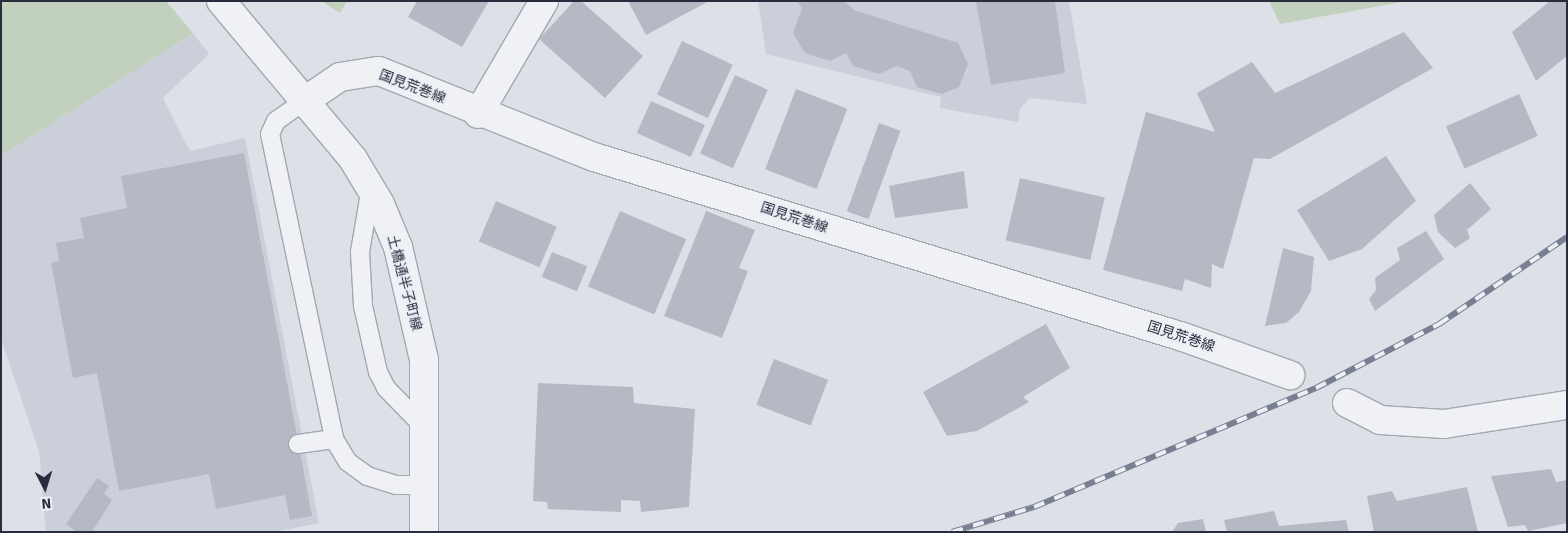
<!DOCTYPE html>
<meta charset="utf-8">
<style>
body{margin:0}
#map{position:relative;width:1568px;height:533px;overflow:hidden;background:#dde0e7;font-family:Signika,"Noto Sans JP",sans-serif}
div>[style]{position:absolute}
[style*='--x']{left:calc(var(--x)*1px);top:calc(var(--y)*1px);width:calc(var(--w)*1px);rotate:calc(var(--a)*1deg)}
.built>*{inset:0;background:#cbcfd9}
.green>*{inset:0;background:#c2d1be}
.building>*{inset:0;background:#b4b9c4;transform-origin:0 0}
.roads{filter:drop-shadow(1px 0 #a3a7b1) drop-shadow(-1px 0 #a3a7b1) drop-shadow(0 1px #a3a7b1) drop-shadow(0 -1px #a3a7b1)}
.service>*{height:18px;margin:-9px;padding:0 9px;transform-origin:9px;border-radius:9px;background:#f0f1f5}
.minor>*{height:28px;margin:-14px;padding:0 14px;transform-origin:14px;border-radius:14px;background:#f0f1f5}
.tertiary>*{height:28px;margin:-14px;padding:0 14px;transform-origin:14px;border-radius:14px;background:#f0f1f5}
.rail>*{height:5.5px;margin-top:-2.75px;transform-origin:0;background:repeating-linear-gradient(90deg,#eceff5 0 11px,#777f90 0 22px);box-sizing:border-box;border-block:1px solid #777f90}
span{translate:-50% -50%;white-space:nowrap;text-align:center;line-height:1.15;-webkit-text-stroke:4px #eceff5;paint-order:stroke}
.street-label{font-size:14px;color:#272d3d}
.frame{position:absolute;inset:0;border:2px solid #272d3d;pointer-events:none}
.north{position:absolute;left:20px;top:463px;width:50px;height:50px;-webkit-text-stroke:4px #eceff5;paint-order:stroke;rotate:175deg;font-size:14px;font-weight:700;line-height:20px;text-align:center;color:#272d3d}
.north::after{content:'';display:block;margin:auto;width:18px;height:22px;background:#272d3d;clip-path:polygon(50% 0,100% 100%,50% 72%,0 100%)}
</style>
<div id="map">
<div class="built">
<i style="clip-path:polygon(758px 1px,1069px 1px,1087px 104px,1030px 98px,1020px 109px,1018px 122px,940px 108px,941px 97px,766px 54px)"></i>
<i style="clip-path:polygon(193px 33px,209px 54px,163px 98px,190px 151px,245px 138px,319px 523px,274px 532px,46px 532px,39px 451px,1px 339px,1px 156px)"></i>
</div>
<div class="green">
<i style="clip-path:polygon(1px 1px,166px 1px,193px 33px,1px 156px)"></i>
<i style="clip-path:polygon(321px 1px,347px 1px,340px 13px)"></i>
<i style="clip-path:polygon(1269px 1px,1408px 1px,1280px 24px)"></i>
</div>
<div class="building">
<i style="clip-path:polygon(417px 1px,489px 1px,462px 47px,408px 17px)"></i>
<i style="clip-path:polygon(574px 1px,581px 1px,643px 56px,605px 98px,539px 39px)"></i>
<i style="clip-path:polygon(628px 1px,709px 1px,646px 35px)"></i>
<i style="clip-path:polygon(797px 1px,844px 1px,854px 10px,958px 43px,968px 64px,959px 87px,942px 94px,917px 87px,910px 71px,897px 66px,879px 74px,853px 66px,846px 53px,830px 61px,805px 53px,793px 33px,802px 8px)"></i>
<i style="clip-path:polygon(976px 1px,1055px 1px,1065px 73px,991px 85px)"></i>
<i style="clip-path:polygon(1550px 1px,1567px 1px,1567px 56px,1536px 81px,1512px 32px)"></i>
<i style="clip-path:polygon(1404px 32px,1433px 68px,1270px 159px,1254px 158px,1223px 269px,1212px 264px,1211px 288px,1185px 279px,1182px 291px,1103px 270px,1146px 112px,1215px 132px,1197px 93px,1252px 62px,1275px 93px)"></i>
<i style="left:682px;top:41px;width:56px;height:59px;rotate:25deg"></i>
<i style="left:735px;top:75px;width:36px;height:86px;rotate:24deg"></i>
<i style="left:796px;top:89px;width:55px;height:86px;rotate:21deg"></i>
<i style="left:1519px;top:94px;width:46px;height:80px;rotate:66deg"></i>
<i style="left:651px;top:101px;width:59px;height:35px;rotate:24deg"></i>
<i style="left:879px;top:123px;width:23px;height:94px;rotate:20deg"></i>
<i style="clip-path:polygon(244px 153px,312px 516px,290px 520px,285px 495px,216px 509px,209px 474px,119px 491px,97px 373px,73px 378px,51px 263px,59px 261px,56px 243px,84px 238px,80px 218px,127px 208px,121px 176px)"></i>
<i style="clip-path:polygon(1386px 156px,1416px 201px,1362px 249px,1329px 261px,1297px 210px)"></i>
<i style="clip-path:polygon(964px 171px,968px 208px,895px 218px,889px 186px)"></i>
<i style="left:1020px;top:178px;width:87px;height:64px;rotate:13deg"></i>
<i style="clip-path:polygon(1470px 183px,1491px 209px,1467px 230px,1470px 238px,1455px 248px,1438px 232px,1434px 215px)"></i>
<i style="left:496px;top:201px;width:66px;height:44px;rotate:23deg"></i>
<i style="left:620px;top:211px;width:72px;height:82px;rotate:23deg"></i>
<i style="clip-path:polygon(706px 211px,755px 230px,739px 268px,748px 271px,722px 338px,664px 316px)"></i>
<i style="clip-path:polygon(1426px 231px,1444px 259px,1375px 311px,1369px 299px,1376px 290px,1375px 278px,1400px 260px,1397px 248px)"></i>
<i style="clip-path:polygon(1283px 248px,1314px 257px,1311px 291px,1299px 312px,1286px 323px,1265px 326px)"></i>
<i style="left:552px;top:252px;width:38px;height:27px;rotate:22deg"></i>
<i style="clip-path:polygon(1046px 324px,1070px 368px,1023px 397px,1029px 402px,977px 431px,947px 436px,923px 392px)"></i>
<i style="left:774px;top:359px;width:58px;height:49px;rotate:21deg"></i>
<i style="clip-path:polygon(538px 383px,633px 387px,634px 403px,695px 409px,689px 507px,641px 512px,640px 501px,621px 500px,621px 512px,548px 509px,547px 502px,533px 501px)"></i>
<i style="clip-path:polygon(1551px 469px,1556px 482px,1567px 480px,1567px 523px,1528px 531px,1525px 525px,1508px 527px,1491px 476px)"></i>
<i style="clip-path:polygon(97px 478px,109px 486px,104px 494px,112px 500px,92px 532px,77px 532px,66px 524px)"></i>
<i style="clip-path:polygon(1467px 487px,1478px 532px,1374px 532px,1367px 496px,1392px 491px,1397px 501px)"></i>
<i style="clip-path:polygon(1274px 511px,1279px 526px,1346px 520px,1349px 532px,1227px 532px,1224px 520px)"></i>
<i style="clip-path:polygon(1203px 519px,1206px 532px,1172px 532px,1178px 523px)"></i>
</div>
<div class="roads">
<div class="service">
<i style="--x:306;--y:100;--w:37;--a:145"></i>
<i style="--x:276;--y:121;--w:14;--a:115"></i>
<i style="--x:270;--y:134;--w:312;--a:78.1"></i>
<i style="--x:334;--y:439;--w:27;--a:59"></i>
<i style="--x:348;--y:462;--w:24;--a:36"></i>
<i style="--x:367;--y:476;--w:30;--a:17"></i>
<i style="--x:396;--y:485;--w:29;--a:0"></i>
<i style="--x:371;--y:187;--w:66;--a:99.6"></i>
<i style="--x:360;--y:252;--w:54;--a:86.8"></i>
<i style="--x:363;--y:306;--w:68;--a:77.2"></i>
<i style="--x:378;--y:372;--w:18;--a:63"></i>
<i style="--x:386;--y:388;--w:59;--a:45.7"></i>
<i style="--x:298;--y:444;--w:36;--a:-8"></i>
</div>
<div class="minor">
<i style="--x:306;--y:100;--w:41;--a:-34.1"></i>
<i style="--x:340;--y:77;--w:39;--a:-9"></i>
<i style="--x:379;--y:71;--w:232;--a:21.8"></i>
<i style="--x:594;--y:157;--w:616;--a:16.99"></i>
<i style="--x:1183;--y:337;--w:114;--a:19.6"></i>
<i style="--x:478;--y:114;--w:131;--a:-59.7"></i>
<i style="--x:1347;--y:403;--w:37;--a:27"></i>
<i style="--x:1380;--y:420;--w:64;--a:3.6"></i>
<i style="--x:1444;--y:424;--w:124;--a:-8.8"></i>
</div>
<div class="tertiary">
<i style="--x:221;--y:1;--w:206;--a:50.1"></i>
<i style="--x:353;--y:159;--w:52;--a:59"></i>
<i style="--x:380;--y:204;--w:47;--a:67.3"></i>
<i style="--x:398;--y:247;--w:116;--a:77"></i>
<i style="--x:424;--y:360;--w:172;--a:90"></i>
</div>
</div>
<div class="rail">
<i style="--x:952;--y:532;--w:86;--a:-17"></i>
<i style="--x:1034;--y:507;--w:306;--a:-22.9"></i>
<i style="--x:1316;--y:388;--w:139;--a:-27.5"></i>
<i style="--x:1439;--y:324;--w:155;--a:-34.2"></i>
</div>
<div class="street-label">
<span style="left:412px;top:87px;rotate:21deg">国見荒巻線</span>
<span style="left:794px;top:218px;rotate:18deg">国見荒巻線</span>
<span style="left:404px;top:283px;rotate:75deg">土橋通半子町線</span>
<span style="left:1181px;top:337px;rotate:18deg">国見荒巻線</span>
</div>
<div class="frame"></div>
<div class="north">N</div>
</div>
